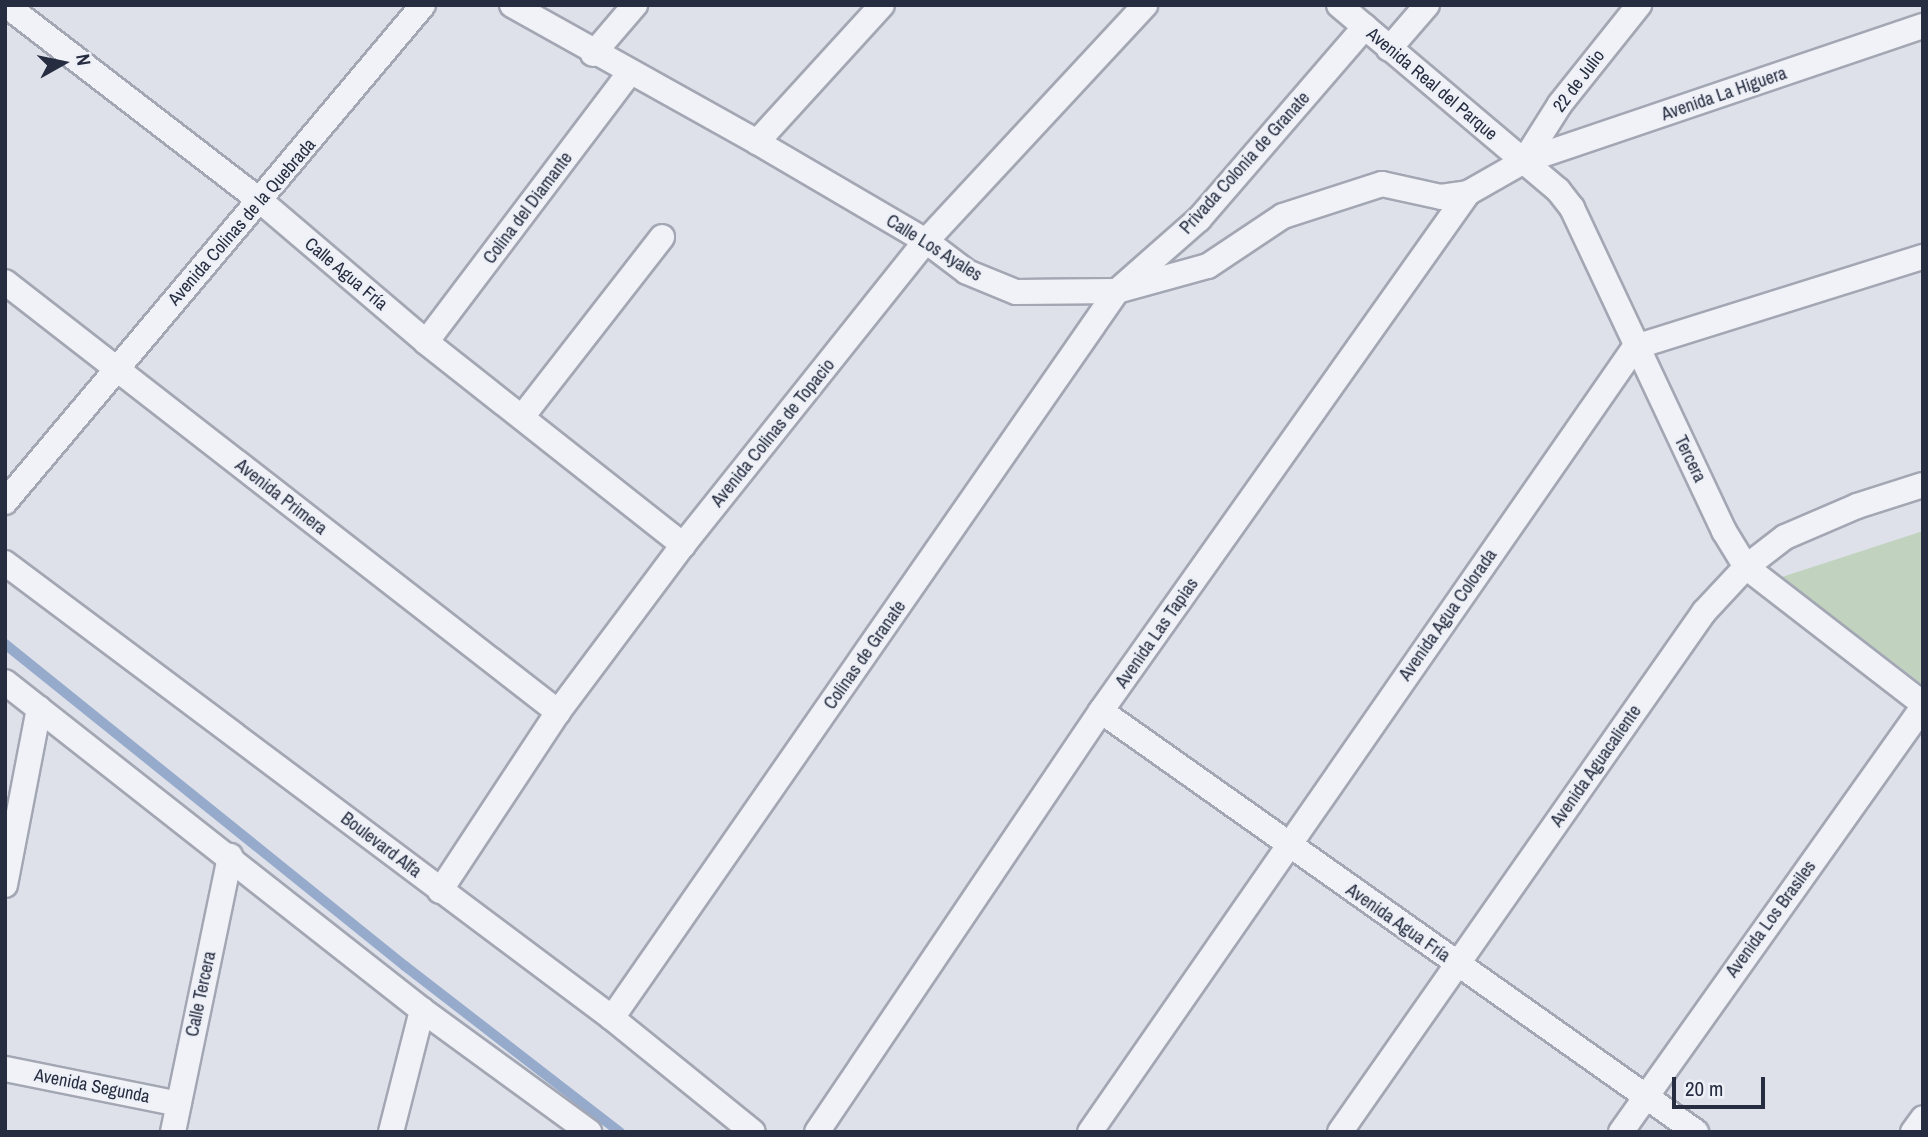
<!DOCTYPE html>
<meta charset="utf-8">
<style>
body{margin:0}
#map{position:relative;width:1928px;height:1137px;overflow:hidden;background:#dee1e9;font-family:"Archivo Narrow",sans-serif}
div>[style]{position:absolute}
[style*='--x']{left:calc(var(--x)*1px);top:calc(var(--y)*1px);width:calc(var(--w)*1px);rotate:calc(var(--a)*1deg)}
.green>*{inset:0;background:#c1d3be}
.stream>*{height:10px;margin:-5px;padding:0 5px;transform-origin:5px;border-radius:5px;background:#96aacc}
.roads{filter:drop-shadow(2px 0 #a3a7b3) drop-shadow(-2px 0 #a3a7b3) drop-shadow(0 2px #a3a7b3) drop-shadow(0 -2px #a3a7b3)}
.minor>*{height:24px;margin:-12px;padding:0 12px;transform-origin:12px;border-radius:12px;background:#f1f2f7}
span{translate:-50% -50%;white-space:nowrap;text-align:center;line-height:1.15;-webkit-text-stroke:5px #edf0f6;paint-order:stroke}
.street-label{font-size:18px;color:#262d41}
.frame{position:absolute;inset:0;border:7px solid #262d41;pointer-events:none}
.north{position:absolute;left:28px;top:28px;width:70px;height:70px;-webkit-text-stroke:5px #edf0f6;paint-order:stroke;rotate:81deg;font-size:19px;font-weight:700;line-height:28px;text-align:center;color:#262d41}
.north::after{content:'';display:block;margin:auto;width:24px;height:32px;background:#262d41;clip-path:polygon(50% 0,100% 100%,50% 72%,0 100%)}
.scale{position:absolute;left:1672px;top:1077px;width:93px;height:32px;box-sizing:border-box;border:4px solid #262d41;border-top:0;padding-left:9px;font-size:21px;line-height:24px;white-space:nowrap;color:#262d41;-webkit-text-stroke:5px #edf0f6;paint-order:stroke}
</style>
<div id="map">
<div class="green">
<i style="clip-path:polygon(1923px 531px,1923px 685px,1782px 577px)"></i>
</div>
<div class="stream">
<i style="--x:5;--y:644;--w:514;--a:38.83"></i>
<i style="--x:405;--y:966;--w:272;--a:37.7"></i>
</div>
<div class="roads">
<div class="minor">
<i style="--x:6;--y:5;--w:317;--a:37.6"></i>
<i style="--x:257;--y:198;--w:222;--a:40.4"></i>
<i style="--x:426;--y:342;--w:328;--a:38.3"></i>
<i style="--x:512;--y:5;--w:281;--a:29.2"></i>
<i style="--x:757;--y:142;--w:196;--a:30.4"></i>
<i style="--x:926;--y:241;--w:51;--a:37.1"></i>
<i style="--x:967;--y:272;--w:53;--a:22.2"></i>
<i style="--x:1016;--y:292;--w:101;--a:-0.6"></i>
<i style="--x:1117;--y:291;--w:94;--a:-15.4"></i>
<i style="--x:1208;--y:266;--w:90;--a:-33.7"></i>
<i style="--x:1283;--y:216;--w:104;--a:-17.9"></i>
<i style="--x:1382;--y:184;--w:60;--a:12.4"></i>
<i style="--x:1441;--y:197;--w:27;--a:-8"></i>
<i style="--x:1339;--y:5;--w:287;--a:40.2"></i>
<i style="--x:1558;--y:190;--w:23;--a:52"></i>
<i style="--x:1572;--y:208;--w:357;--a:64.8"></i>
<i style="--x:1724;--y:531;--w:42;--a:58.6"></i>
<i style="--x:1746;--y:567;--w:224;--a:37.7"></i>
<i style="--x:1389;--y:49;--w:58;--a:-49.2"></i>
<i style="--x:593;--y:54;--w:65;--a:-49.4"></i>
<i style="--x:757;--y:142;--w:185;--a:-47.6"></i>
<i style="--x:1524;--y:161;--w:67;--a:-57.7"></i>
<i style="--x:1560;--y:104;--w:127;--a:-51.4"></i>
<i style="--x:5;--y:282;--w:701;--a:37.87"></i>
<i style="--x:426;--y:342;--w:336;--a:-52.9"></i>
<i style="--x:522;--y:417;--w:228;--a:-52.1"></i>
<i style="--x:5;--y:502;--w:649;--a:-49.93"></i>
<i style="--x:5;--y:563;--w:759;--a:36.85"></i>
<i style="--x:612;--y:1018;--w:181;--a:39"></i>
<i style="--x:5;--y:682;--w:531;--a:38.19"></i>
<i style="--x:422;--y:1010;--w:207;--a:36.1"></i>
<i style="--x:1101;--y:711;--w:729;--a:35.28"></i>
<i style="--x:5;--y:885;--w:180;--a:-79.1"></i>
<i style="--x:440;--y:891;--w:214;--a:-56.6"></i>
<i style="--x:558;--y:712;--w:209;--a:-53.2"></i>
<i style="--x:683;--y:545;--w:389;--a:-51.4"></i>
<i style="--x:926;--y:241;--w:322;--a:-47.1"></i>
<i style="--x:612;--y:1018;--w:885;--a:-55.21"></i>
<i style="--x:1117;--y:291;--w:109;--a:-41.3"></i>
<i style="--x:1199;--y:219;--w:254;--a:-49.2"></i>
<i style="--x:5;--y:1069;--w:177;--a:11.4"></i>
<i style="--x:173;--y:1132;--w:282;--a:-78.3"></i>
<i style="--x:391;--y:1132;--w:126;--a:-75.7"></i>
<i style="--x:817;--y:1132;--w:508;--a:-56"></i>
<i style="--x:1101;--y:711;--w:635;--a:-54.68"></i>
<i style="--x:1468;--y:193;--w:64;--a:-29.7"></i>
<i style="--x:1524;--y:161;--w:421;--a:-18.7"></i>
<i style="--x:1090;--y:1132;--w:956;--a:-55.23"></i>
<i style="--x:1635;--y:347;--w:302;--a:-17.4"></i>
<i style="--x:1340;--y:1132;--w:635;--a:-55.01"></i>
<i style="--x:1704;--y:612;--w:62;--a:-47"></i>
<i style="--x:1746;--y:567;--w:49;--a:-37.6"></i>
<i style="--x:1785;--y:537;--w:78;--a:-23.3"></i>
<i style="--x:1857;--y:506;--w:69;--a:-17.7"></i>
<i style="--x:1621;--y:1132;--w:521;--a:-54.6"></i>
<i style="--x:1913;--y:1132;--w:17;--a:-54"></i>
</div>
</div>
<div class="street-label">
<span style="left:1579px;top:81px;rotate:-53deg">22 de Julio</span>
<span style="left:1432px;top:84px;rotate:40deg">Avenida Real del Parque</span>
<span style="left:1724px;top:94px;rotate:-19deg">Avenida La Higuera</span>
<span style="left:1245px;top:163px;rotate:-48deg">Privada Colonia de Granate</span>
<span style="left:528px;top:208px;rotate:-53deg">Colina del Diamante</span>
<span style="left:242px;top:222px;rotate:-49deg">Avenida Colinas de la Quebrada</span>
<span style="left:934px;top:248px;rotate:32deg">Calle Los Ayales</span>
<span style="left:346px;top:274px;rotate:40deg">Calle Agua Fría</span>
<span style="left:773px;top:433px;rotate:-51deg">Avenida Colinas de Topacio</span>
<span style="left:1690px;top:459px;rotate:64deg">Tercera</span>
<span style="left:281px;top:497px;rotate:38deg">Avenida Primera</span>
<span style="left:1448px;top:615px;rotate:-55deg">Avenida Agua Colorada</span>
<span style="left:1157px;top:633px;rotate:-55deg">Avenida Las Tapias</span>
<span style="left:865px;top:655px;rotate:-55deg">Colinas de Granate</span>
<span style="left:1596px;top:766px;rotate:-55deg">Avenida Aguacaliente</span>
<span style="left:381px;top:845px;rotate:37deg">Boulevard Alfa</span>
<span style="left:1771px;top:919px;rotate:-54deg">Avenida Los Brasiles</span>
<span style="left:1398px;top:923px;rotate:35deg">Avenida Agua Fría</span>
<span style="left:201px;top:994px;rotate:-78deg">Calle Tercera</span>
<span style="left:92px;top:1086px;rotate:11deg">Avenida Segunda</span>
</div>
<div class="frame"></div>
<div class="north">N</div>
<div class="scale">20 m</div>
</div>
